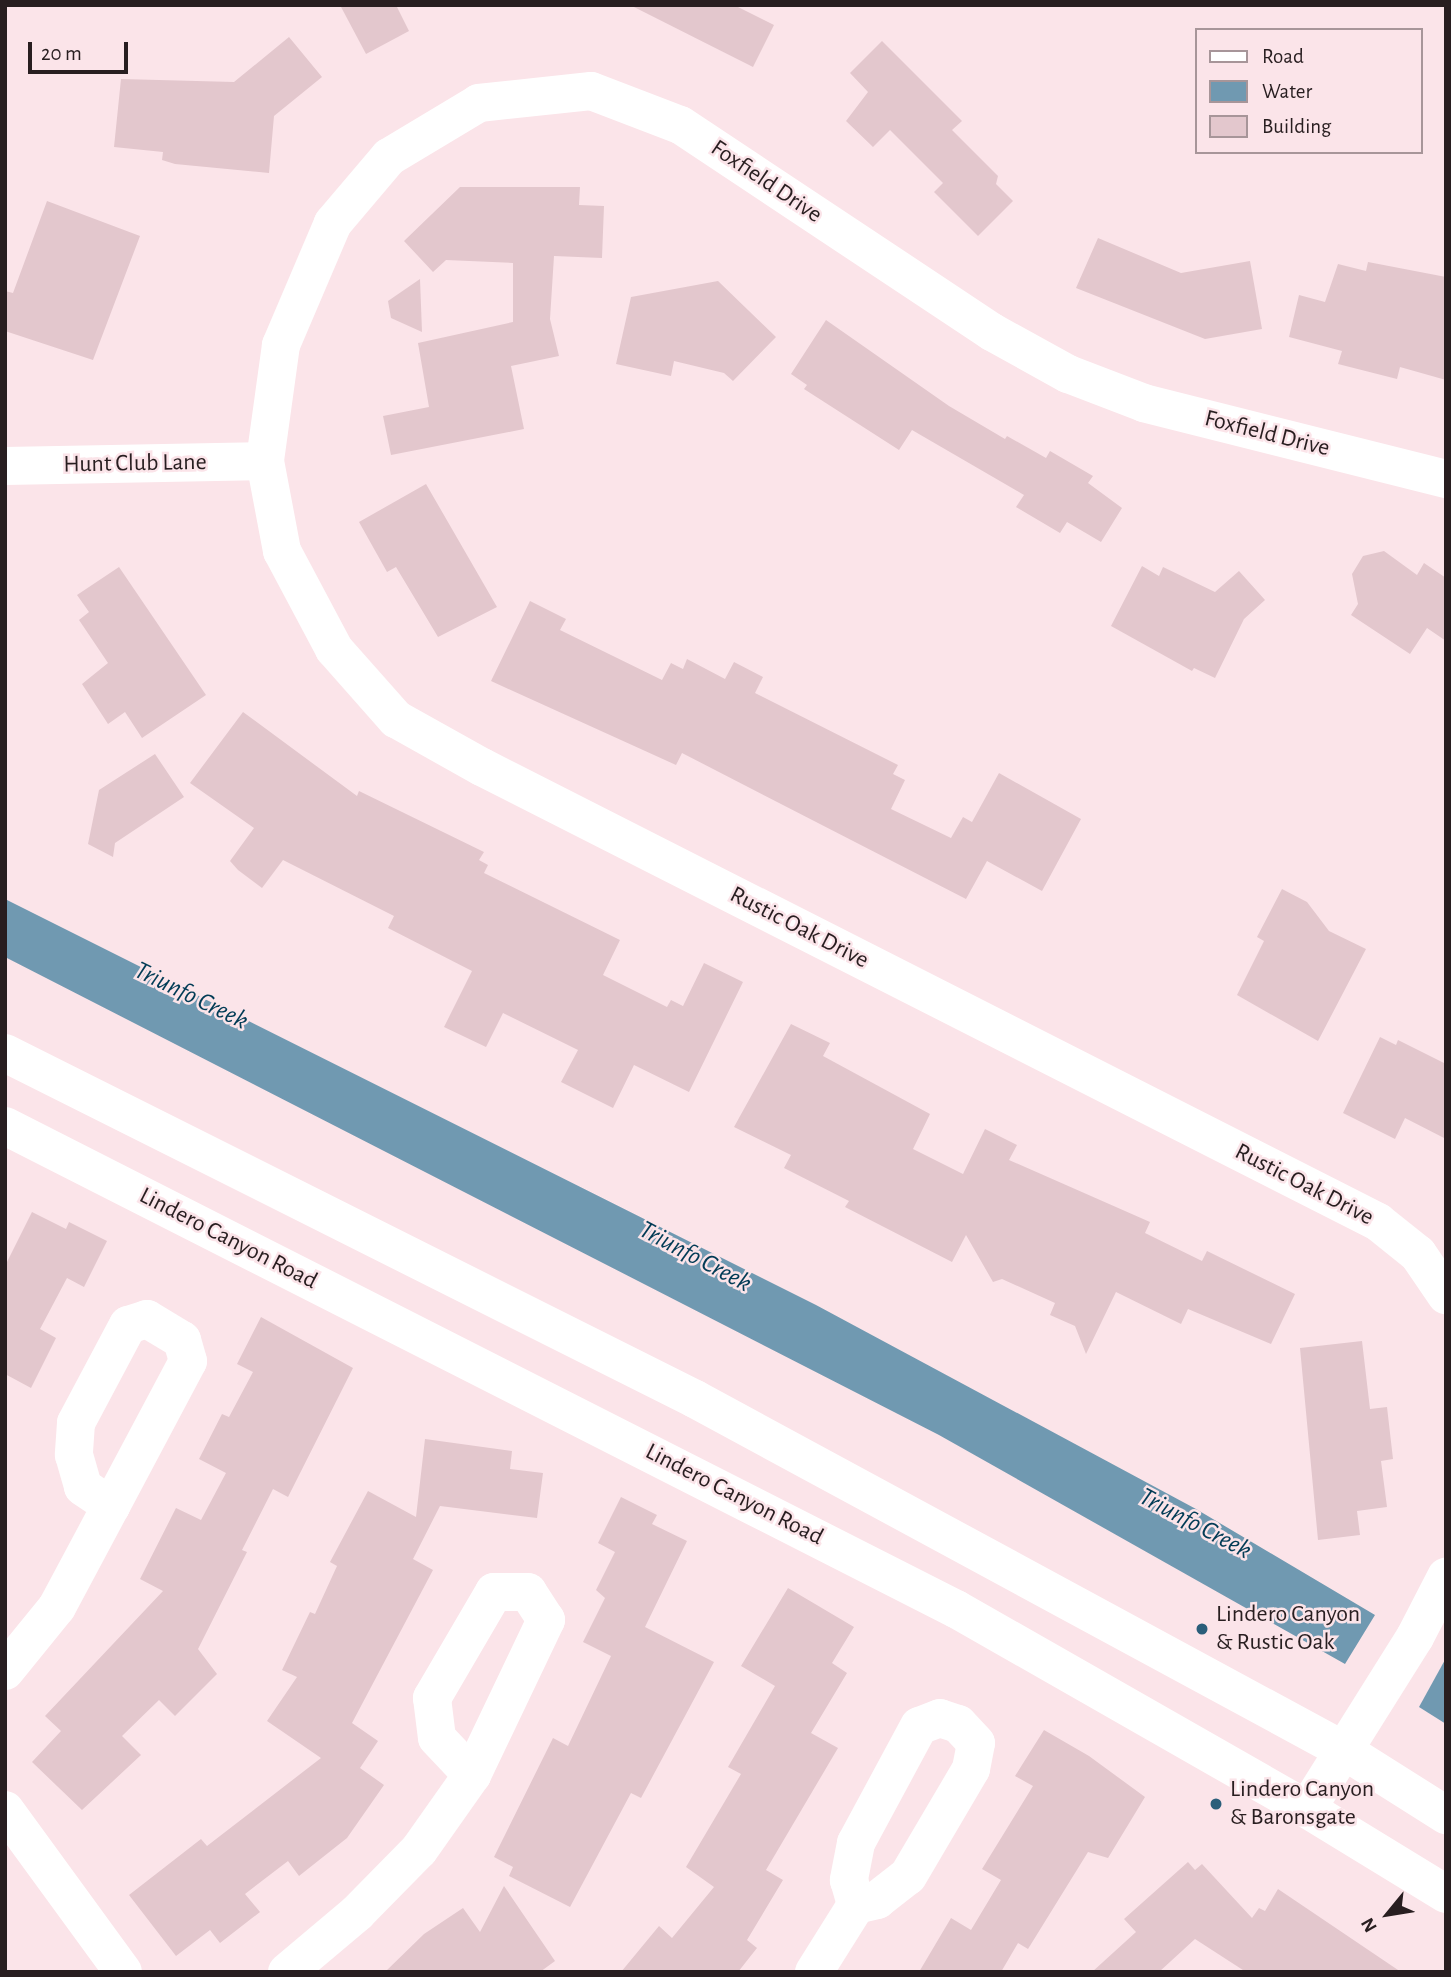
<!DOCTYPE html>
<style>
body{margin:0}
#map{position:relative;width:1451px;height:1977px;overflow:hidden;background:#fbe4e9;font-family:"Alegreya Sans",sans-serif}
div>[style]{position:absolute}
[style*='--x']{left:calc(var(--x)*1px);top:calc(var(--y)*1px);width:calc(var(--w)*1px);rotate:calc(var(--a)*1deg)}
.water>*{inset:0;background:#7099b1}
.building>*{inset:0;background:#e3c7cd}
.minor>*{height:38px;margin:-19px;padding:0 19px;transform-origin:19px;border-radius:19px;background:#fff}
.tertiary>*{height:38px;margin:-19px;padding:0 19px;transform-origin:19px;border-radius:19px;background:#fff}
.dots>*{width:19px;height:19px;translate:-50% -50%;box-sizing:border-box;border:4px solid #fbe4e9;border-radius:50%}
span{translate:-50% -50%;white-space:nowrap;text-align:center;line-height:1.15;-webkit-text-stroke:5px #fbe4e9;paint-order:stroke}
.street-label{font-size:24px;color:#281e20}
.poi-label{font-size:24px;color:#281e20}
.left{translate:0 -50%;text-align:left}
.water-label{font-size:26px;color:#013b55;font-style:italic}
.frame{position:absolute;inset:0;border:7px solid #281e20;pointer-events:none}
.legend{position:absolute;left:1195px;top:28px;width:228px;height:126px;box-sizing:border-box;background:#fbe4e9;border:2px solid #a79599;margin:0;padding:9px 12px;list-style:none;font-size:21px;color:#281e20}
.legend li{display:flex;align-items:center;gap:14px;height:35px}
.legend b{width:35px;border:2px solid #a79599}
.north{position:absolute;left:1353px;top:1879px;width:70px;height:70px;-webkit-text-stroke:5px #fbe4e9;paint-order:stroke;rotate:240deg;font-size:19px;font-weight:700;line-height:28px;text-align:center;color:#281e20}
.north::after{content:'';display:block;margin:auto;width:24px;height:32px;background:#281e20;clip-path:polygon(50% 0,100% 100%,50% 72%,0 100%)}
.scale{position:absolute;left:28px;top:42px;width:100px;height:32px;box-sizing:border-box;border:4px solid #281e20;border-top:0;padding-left:9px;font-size:21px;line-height:24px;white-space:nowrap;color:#281e20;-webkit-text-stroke:5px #fbe4e9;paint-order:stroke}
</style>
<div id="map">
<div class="water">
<i style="clip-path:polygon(5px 899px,816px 1305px,1196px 1509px,1375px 1615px,1345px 1664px,939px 1435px,5px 957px)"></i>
<i style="clip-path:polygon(1446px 1658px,1446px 1724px,1419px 1707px)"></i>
</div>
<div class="building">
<i style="clip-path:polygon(340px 5px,396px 5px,409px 31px,366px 54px)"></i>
<i style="clip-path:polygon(630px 5px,734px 5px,774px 25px,753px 67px)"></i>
<i style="clip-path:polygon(289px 37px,322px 77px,274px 116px,269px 173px,175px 164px,162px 160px,163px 152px,114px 147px,121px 79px,234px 82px)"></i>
<i style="clip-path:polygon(882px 41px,962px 121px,952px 130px,998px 176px,996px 184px,1013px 201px,978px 236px,934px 192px,943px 183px,890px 130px,873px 147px,846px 121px,868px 92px,850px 73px)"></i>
<i style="clip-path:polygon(460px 187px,580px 187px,579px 205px,604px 206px,602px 258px,554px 256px,550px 319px,559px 356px,511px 366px,524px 429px,391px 455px,383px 416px,429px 407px,418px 343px,513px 322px,513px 263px,446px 260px,433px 272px,404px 241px)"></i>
<i style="clip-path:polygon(47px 201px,140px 236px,93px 360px,5px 331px,5px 291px,13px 293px)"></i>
<i style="clip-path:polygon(1098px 238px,1181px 273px,1250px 261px,1262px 329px,1205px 339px,1076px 288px)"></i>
<i style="clip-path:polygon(1368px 262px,1446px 277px,1446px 380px,1400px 367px,1397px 379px,1338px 364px,1342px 351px,1289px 337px,1299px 295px,1325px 302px,1338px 264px,1366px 271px)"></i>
<i style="clip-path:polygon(420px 279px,422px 332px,391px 318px,388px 301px)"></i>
<i style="clip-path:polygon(718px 281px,776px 337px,733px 381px,724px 373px,674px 361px,671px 376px,616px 364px,631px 297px)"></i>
<i style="clip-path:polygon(826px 320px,949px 406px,1005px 439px,1007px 436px,1046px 458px,1050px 451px,1093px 476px,1088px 483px,1122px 508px,1101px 542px,1067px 522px,1060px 533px,1016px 507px,1024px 495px,912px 430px,899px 450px,804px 389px,807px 385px,791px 374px)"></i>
<i style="clip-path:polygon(426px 484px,497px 607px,438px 637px,396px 567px,387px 572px,359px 522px)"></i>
<i style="clip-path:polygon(1384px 551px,1417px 575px,1424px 563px,1446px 578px,1446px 641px,1427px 628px,1410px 654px,1351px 615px,1358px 604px,1352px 574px,1363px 556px)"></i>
<i style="clip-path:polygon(1142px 566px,1159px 576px,1163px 567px,1215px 592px,1239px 571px,1265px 600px,1244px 619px,1215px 678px,1194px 668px,1192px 671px,1111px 626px)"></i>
<i style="clip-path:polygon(119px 567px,206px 695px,142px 738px,125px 712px,108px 724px,82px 684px,108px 663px,79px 620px,89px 612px,77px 595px)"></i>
<i style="clip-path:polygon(530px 601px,566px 619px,560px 630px,662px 680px,671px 663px,683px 669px,687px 659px,725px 679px,734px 662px,763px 677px,755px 693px,898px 765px,893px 774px,905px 780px,891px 809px,951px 838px,963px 817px,972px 822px,999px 773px,1081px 819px,1042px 891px,987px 861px,966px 899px,682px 753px,676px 765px,491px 681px)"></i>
<i style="clip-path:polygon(243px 712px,357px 796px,359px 791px,484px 852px,479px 860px,488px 865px,484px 873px,620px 940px,603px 975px,667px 1007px,671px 1000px,683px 1006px,704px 963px,743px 982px,689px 1092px,634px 1065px,613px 1108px,561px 1082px,578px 1050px,503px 1013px,486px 1047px,444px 1027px,472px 971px,388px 928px,394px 916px,283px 860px,262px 888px,238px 870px,230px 861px,254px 828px,190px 783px)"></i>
<i style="clip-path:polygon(155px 754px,184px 797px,115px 843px,113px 857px,88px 844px,99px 790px)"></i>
<i style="clip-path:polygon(1282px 889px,1307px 902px,1329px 931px,1366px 949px,1318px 1041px,1237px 995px,1264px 941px,1257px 937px)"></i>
<i style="clip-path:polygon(791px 1024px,830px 1043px,823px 1056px,930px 1114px,913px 1149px,963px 1174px,985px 1129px,1017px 1145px,1009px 1160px,1150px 1222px,1145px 1233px,1202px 1261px,1207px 1251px,1295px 1294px,1271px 1344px,1188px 1309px,1181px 1324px,1116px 1292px,1086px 1354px,1075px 1326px,1050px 1315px,1055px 1303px,1002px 1279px,993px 1282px,966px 1235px,952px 1262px,845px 1207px,849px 1201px,784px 1168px,791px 1155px,734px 1127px)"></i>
<i style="clip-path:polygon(1380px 1037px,1396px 1045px,1398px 1040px,1446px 1064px,1446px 1139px,1405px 1118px,1395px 1139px,1343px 1113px)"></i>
<i style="clip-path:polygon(32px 1212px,66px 1229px,69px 1222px,107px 1241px,84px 1287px,67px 1278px,40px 1329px,56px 1338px,31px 1388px,5px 1374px,5px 1266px)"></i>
<i style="clip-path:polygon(261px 1317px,353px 1368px,288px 1497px,273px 1489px,242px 1550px,247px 1552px,198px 1649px,217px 1674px,175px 1716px,159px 1700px,122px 1736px,141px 1755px,82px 1810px,32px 1762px,61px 1731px,45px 1716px,163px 1591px,140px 1579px,176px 1508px,201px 1520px,226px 1473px,199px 1459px,222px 1414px,229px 1417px,253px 1372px,237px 1364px)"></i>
<i style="clip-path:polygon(1362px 1341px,1370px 1409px,1387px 1407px,1393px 1459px,1381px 1461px,1387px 1507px,1357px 1511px,1360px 1535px,1318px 1540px,1300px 1348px)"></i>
<i style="clip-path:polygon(425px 1439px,512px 1451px,510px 1469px,543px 1473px,537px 1518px,440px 1506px,413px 1559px,433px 1570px,352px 1723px,378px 1741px,360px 1768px,384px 1785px,347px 1838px,299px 1876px,288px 1861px,245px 1894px,260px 1912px,220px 1943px,210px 1930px,176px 1956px,129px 1895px,201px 1839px,207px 1846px,321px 1758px,267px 1721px,297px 1677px,282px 1670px,310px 1612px,315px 1614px,337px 1566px,330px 1562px,368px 1491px,416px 1517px)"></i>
<i style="clip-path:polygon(621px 1497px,657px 1515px,652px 1524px,687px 1541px,645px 1627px,714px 1662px,641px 1798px,631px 1793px,570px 1907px,509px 1876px,513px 1867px,494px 1857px,553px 1738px,568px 1746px,611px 1656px,583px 1642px,605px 1598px,596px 1590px,615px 1552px,598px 1543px)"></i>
<i style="clip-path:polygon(788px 1588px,854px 1627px,832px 1663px,847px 1673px,811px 1733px,838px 1748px,766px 1870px,783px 1880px,747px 1940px,757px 1948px,738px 1972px,621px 1972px,659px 1926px,672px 1938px,714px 1887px,686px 1867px,741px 1774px,728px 1767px,775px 1686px,741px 1666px)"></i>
<i style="clip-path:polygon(1044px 1730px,1089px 1756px,1145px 1797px,1108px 1858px,1088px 1852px,1028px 1949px,1018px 1943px,1001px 1972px,919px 1972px,951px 1918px,971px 1930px,1001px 1880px,982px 1869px,1033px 1786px,1015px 1776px)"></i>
<i style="clip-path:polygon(1188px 1862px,1195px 1870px,1202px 1864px,1252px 1918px,1259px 1908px,1265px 1911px,1278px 1889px,1401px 1972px,1246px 1972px,1195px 1939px,1159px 1972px,1092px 1972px,1136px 1932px,1124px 1919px)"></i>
<i style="clip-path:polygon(504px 1886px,555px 1961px,540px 1972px,385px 1972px,424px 1934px,463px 1908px,480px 1932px)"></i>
</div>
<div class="minor">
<i style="--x:5;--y:466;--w:260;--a:-1.1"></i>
<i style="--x:1446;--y:479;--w:311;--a:-165.9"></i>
<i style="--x:1144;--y:403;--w:81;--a:-159.1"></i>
<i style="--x:1068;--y:374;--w:87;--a:-151.1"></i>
<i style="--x:992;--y:332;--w:374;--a:-146.4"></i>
<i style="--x:680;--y:125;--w:95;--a:-159.1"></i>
<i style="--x:591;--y:91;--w:113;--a:173.9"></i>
<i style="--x:479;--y:103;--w:105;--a:149"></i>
<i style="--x:389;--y:157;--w:87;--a:130.3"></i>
<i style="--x:333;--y:223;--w:133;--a:113.1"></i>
<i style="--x:281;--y:345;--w:117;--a:97.9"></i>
<i style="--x:265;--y:461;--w:92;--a:79.3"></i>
<i style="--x:282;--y:551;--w:111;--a:62"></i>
<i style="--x:334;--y:649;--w:94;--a:48.5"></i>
<i style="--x:396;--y:719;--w:98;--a:29.2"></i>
<i style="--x:482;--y:767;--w:1005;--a:26.92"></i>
<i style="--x:1378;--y:1222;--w:51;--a:38.7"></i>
<i style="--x:1418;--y:1254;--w:50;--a:55.7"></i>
<i style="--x:5;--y:1671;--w:82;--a:-50.9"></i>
<i style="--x:57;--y:1607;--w:115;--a:-61.9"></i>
<i style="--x:111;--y:1506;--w:164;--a:-62"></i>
<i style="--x:188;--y:1361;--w:22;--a:-106"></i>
<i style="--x:182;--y:1340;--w:41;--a:-149"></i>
<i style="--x:147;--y:1319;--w:20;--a:162"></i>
<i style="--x:128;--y:1325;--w:111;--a:118"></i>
<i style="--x:76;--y:1423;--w:32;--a:94"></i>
<i style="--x:74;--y:1455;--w:33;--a:74"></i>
<i style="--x:83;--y:1487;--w:34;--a:34"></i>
<i style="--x:1307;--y:1809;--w:203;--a:-57.9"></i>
<i style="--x:1415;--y:1637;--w:68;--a:-62.7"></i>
<i style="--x:5;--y:1810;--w:200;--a:53.9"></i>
<i style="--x:287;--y:1972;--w:92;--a:-40.1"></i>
<i style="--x:357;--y:1913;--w:88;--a:-45.5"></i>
<i style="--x:419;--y:1850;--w:92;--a:-54.8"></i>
<i style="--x:472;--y:1775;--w:172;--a:-64.5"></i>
<i style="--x:546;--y:1620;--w:33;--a:-123"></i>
<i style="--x:528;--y:1592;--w:34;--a:180"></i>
<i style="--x:494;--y:1592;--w:123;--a:120.3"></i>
<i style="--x:432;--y:1698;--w:40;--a:82.9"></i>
<i style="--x:437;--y:1738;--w:51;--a:46.6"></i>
<i style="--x:814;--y:1972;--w:79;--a:-57.9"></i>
<i style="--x:856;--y:1905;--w:22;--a:-13"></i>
<i style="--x:877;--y:1900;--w:39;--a:-38"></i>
<i style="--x:908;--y:1876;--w:124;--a:-59.5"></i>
<i style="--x:971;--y:1769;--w:26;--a:-79"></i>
<i style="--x:976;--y:1743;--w:26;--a:-133"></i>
<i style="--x:958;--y:1724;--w:19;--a:-162"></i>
<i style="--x:940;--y:1718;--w:22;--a:159"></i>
<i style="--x:919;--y:1726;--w:133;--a:118.3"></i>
<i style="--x:856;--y:1843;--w:38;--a:101"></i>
<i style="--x:849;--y:1880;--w:26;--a:74"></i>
</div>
<div class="tertiary">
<i style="--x:5;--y:1053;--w:772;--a:26.63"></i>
<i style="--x:695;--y:1399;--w:737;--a:28.44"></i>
<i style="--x:1343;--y:1750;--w:122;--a:32.3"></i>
<i style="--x:5;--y:1126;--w:1067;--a:26.93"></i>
<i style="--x:956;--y:1609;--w:404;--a:29.7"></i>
<i style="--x:1307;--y:1809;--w:163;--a:31.4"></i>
</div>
<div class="dots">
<i style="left:1202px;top:1629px;background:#2a5e7a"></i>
<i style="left:1216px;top:1804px;background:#2a5e7a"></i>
</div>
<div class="street-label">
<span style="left:766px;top:182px;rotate:34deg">Foxfield Drive</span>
<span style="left:1267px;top:434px;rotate:14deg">Foxfield Drive</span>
<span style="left:135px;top:464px;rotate:-1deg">Hunt Club Lane</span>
<span style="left:799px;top:928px;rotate:27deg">Rustic Oak Drive</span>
<span style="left:1304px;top:1185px;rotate:27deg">Rustic Oak Drive</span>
<span style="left:228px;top:1239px;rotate:27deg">Lindero Canyon Road</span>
<span style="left:734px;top:1495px;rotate:27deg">Lindero Canyon Road</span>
</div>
<div class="poi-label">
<span class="left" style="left:1216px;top:1629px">Lindero Canyon<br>&amp; Rustic Oak</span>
<span class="left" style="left:1230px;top:1804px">Lindero Canyon<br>&amp; Baronsgate</span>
</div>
<div class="water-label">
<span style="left:191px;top:996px;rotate:26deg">Triunfo Creek</span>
<span style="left:695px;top:1257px;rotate:28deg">Triunfo Creek</span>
<span style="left:1195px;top:1524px;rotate:28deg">Triunfo Creek</span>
</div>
<div class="frame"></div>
<ul class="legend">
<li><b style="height:9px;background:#fff"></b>Road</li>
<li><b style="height:19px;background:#7099b1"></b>Water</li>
<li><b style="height:19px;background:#e3c7cd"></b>Building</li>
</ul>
<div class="north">N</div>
<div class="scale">20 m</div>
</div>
